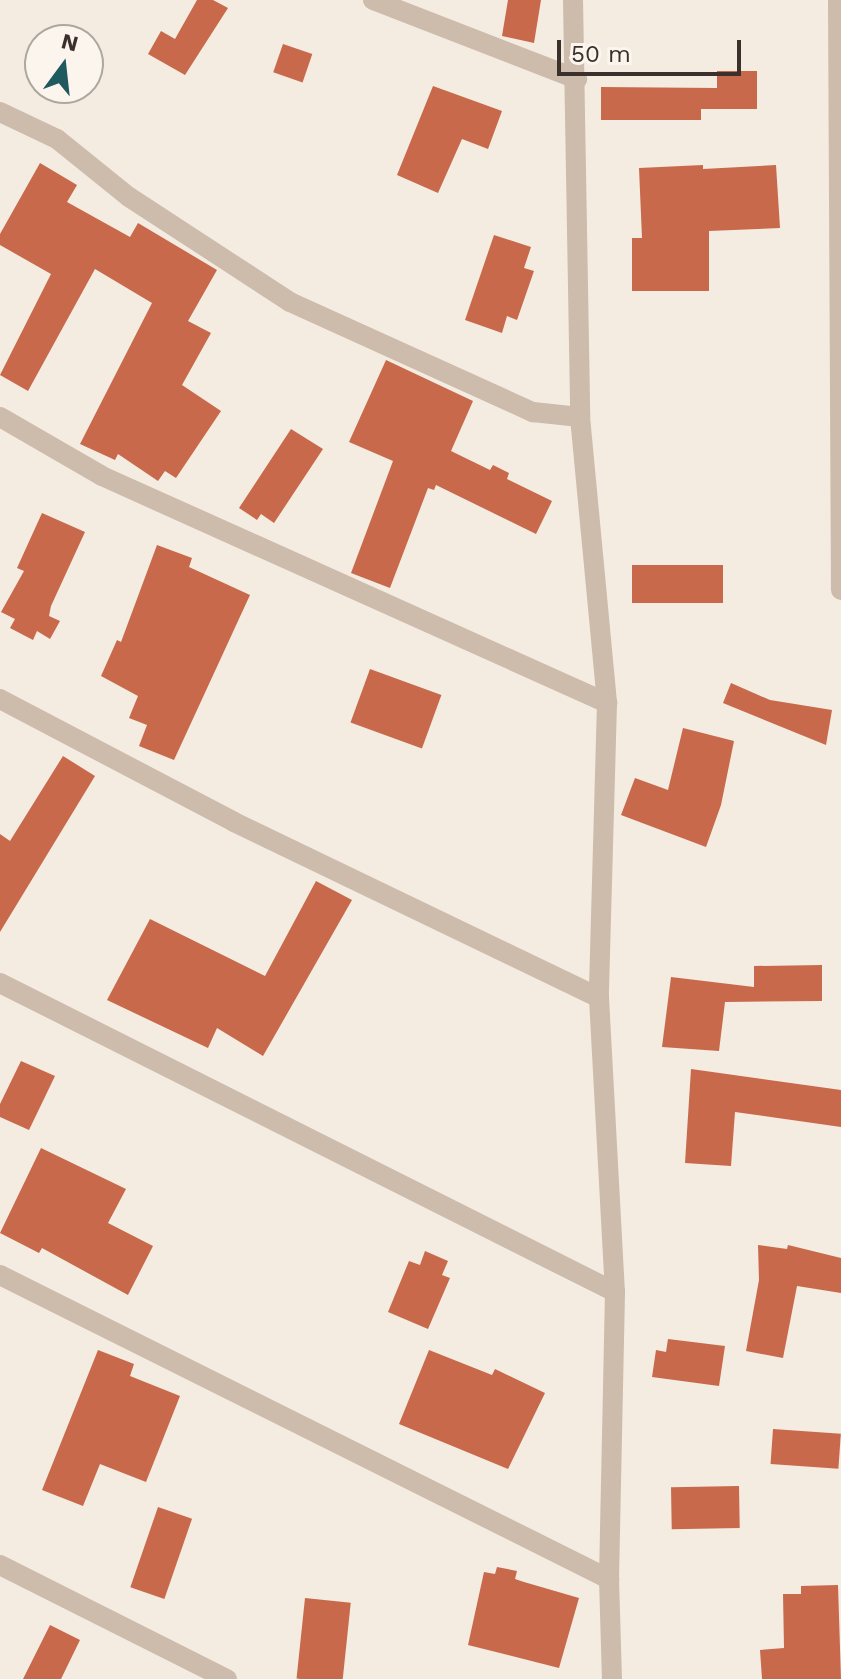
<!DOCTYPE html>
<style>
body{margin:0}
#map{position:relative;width:841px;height:1679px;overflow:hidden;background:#f4ebe1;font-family:"Work Sans",sans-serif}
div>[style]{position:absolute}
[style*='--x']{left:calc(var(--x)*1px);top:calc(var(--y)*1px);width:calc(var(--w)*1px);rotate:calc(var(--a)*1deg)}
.building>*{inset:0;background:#c8694b;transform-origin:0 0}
.street>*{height:20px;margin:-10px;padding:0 10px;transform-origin:10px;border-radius:10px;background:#cdbbac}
span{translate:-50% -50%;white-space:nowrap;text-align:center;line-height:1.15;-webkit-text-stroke:8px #fbf5ee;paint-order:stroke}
.north{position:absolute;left:24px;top:24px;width:80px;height:80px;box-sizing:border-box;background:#fbf5ee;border:2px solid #aea6a0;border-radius:50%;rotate:15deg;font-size:22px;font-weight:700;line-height:32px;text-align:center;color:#3b302b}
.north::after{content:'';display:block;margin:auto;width:28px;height:36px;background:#1f5a5e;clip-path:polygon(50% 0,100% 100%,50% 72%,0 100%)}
.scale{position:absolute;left:557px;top:40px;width:184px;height:36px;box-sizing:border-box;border:4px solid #3b302b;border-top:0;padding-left:10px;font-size:24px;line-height:28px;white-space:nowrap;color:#3b302b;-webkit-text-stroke:6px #fbf5ee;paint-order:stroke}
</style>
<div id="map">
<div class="building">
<i style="clip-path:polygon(197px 0,213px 0,228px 8px,185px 75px,148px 54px,161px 31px,175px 39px)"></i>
<i style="clip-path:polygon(508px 0,541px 0,534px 43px,502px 36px)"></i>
<i style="left:283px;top:44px;width:31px;height:30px;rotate:19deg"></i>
<i style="clip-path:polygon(717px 71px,757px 71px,757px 109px,701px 109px,701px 120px,601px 120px,601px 87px,717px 88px)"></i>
<i style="clip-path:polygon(433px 86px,502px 111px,488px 149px,462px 139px,438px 193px,397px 175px)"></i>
<i style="clip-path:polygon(40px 163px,77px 185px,67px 202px,130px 237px,138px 223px,217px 270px,188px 321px,211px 333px,182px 385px,221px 411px,176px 478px,165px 471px,158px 481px,118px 454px,115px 460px,80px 444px,152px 303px,95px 269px,28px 391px,0 375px,51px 274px,0 245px,0 234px)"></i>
<i style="clip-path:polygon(703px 165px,703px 169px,776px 165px,780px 228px,709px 231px,709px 291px,632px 291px,632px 238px,642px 238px,639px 168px)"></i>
<i style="clip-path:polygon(494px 235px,531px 247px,524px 268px,534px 271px,517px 320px,507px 316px,502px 333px,465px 320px)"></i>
<i style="clip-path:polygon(386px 360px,473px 401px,451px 451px,490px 470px,493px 465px,509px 473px,507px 479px,552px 501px,536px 534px,436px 485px,434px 490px,428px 488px,390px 588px,351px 573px,393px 461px,349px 442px)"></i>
<i style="clip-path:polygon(291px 429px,323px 449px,274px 523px,261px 514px,257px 520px,239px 508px)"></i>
<i style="clip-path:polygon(42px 513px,85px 532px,51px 606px,49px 616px,60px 621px,50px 639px,37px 631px,33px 640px,10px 628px,15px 619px,1px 612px,24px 571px,17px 568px)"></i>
<i style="clip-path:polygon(157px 545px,192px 558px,189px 567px,250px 595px,174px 760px,139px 746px,147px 725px,129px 718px,138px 696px,101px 676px,117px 640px,121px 642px)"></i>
<i style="left:632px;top:565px;width:91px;height:38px"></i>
<i style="left:370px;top:669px;width:76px;height:57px;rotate:20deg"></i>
<i style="clip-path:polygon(731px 683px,770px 700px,832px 710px,826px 745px,723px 703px)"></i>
<i style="clip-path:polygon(683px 728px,734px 741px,721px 805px,706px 847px,621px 815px,635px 778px,668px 790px)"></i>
<i style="clip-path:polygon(63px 756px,95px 776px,0 932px,0 834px,10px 841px)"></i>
<i style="clip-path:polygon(316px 881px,352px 900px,263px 1056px,217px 1028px,208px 1048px,107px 1000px,150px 919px,265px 976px)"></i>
<i style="clip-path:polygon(822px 965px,822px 1001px,725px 1002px,719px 1051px,662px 1047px,671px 977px,754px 987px,754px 966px)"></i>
<i style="clip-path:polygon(21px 1061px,55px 1076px,29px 1130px,0 1117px,0 1104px)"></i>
<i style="clip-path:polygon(691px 1069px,841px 1090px,841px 1127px,735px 1112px,731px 1166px,685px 1163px)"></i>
<i style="clip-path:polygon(41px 1148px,126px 1189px,108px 1223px,153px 1246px,128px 1295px,42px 1248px,39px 1253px,0 1233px)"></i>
<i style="clip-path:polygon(758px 1245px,787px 1249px,788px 1245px,841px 1258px,841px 1293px,797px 1286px,783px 1358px,746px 1351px,759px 1280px)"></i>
<i style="clip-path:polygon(425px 1251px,448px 1261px,442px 1275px,450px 1278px,428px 1329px,388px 1312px,409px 1261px,420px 1265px)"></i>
<i style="clip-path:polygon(668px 1339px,725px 1346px,719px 1386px,652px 1377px,656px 1350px,666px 1352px)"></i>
<i style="clip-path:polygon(98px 1350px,134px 1364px,130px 1376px,180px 1396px,146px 1482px,100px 1464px,83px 1506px,42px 1490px)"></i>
<i style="clip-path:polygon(429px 1350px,492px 1375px,495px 1369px,545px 1393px,508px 1469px,399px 1424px)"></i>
<i style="left:773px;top:1429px;width:68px;height:35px;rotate:4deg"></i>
<i style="left:739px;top:1486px;width:42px;height:68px;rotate:89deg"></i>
<i style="left:158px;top:1507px;width:36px;height:85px;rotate:19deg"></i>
<i style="clip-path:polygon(497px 1567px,517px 1571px,515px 1579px,524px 1582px,579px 1598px,559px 1668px,468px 1645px,484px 1572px,495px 1574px)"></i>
<i style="clip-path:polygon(838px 1585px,841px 1679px,762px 1679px,760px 1650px,784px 1648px,783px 1594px,801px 1594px,801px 1586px)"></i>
<i style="left:305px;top:1598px;width:46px;height:81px;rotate:6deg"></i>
<i style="clip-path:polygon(50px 1625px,80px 1640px,61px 1679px,23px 1679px)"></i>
</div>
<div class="street">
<i style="--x:373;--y:0;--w:219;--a:21.2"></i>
<i style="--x:573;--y:0;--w:417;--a:89"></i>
<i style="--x:580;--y:417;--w:287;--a:84.6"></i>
<i style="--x:607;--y:703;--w:295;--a:91.6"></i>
<i style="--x:599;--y:998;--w:294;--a:86.9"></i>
<i style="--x:615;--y:1292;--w:287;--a:91.2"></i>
<i style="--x:609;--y:1579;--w:100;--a:88.3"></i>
<i style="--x:838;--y:0;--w:590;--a:89.71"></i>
<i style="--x:0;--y:112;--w:63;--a:25.3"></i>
<i style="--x:57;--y:139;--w:92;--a:38.9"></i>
<i style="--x:129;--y:197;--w:192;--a:33.1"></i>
<i style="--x:290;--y:302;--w:267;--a:24.4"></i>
<i style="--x:533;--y:412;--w:47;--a:6.1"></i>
<i style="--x:0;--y:417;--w:118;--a:30"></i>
<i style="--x:102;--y:476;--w:554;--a:24.2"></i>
<i style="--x:0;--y:699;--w:264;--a:27.7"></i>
<i style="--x:234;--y:822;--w:405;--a:25.7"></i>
<i style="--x:0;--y:983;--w:688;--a:26.68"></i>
<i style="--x:0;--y:1275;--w:681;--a:26.53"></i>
<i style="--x:0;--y:1565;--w:254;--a:26.7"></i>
</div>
<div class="north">N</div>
<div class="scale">50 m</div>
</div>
